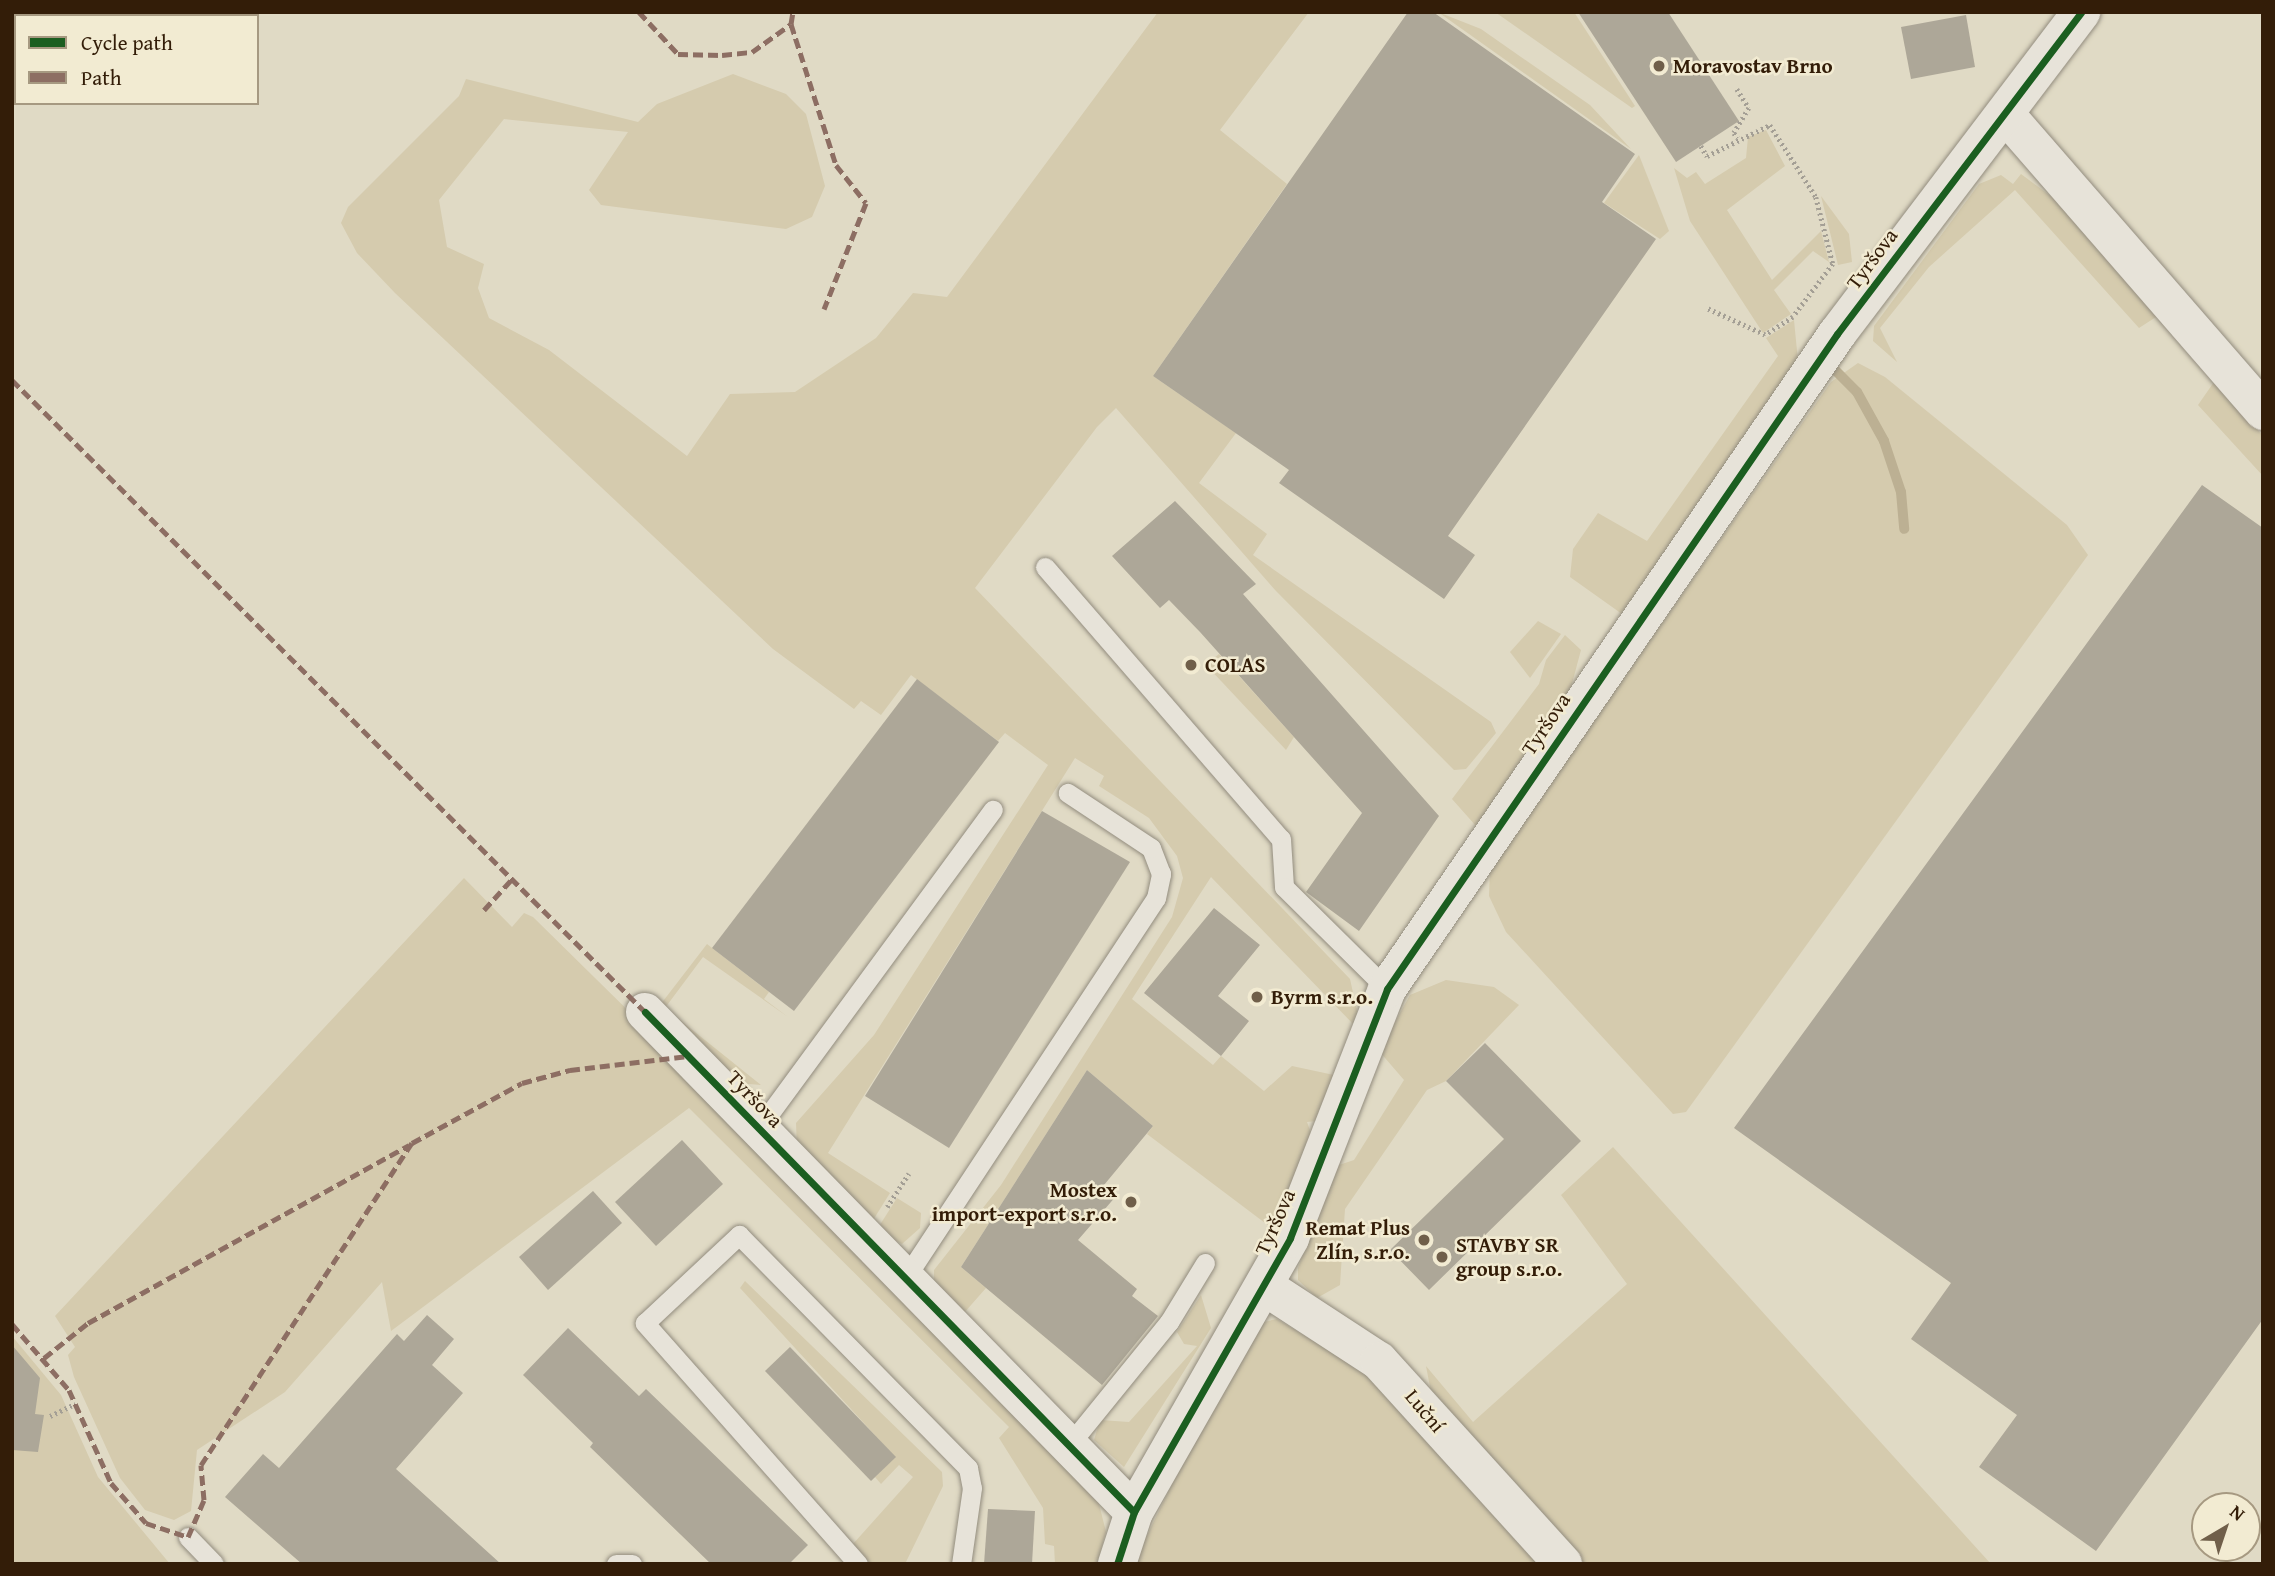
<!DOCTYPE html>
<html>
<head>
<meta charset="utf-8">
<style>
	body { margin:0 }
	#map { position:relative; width:2275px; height:1576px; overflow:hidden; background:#e0dac5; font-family:"Gentium Book Plus",serif }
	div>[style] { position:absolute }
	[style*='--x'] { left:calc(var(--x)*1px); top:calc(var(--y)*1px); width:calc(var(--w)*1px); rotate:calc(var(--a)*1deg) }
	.green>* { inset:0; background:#d5cbae }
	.stream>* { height:10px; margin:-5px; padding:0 5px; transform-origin:5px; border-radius:5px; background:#bcb093 }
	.building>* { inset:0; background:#ada798 }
	.path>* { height:4.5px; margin-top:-2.25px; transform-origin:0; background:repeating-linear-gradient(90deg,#a49f95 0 2px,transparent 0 5.5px) }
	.roads { filter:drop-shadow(0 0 2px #928c7e) drop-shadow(0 0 2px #928c7e) }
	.lane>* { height:19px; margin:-9.5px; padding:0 9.5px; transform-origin:9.5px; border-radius:9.5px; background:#e7e3d9 }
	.street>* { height:38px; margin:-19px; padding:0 19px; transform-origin:19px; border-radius:19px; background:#e7e3d9 }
	.quiet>* { height:5px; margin-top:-2.5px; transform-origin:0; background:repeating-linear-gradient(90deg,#8d6e63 0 10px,transparent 0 15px) }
	.cycleway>* { height:7px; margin:-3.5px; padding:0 3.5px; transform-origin:3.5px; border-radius:3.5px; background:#1b5e20 }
	.dots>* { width:19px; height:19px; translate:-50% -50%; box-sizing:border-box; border:4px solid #f2ebd2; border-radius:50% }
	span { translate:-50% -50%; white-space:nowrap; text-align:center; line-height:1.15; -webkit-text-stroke:5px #f2ebd2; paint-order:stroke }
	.poi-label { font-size:21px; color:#331d08; font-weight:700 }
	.left { translate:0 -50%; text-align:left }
	.right { translate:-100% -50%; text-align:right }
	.street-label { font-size:21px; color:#331d08 }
	.frame { position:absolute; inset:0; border:14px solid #331d08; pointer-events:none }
	.legend { position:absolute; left:14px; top:14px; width:245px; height:91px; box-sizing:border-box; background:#f2ebd2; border:2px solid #a69981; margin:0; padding:9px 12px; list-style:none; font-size:21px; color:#331d08 }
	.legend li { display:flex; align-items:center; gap:14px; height:35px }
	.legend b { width:35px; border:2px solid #a69981 }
	.north { position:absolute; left:2191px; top:1492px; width:70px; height:70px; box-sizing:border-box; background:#f2ebd2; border:2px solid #a69981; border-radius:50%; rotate:39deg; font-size:19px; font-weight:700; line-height:28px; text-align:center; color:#331d08 }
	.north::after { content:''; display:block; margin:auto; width:24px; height:32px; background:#705f4a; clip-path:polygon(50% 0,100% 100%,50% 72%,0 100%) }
</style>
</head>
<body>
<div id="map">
	<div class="green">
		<i style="clip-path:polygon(1158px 12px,1309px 12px,1220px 130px,1287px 184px,1153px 376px,1236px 433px,1199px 483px,1267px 534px,1253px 555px,1491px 722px,1496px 733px,1466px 769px,1454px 770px,1276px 591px,1116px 408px,1097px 427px,975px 588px,1350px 979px,1358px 1015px,1355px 1026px,1211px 877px,1132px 999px,1213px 1065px,1221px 1056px,1264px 1091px,1292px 1066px,1334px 1075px,1316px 1121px,1307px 1122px,1311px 1133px,1273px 1229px,1147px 1134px,1153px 1126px,1087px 1070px,961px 1267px,986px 1288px,964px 1313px,934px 1285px,934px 1270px,1001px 1185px,1172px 917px,1183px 878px,1177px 856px,1149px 818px,1099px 786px,1104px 776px,1075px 758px,828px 1153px,890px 1193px,870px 1225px,797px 1148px,796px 1123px,874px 1035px,1048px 765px,1005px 733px,998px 741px,911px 675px,881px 715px,861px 701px,854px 709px,773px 649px,395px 293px,357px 253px,341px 223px,348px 207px,459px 96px,466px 79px,638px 122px,657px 104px,733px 74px,786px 94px,806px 114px,825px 186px,812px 217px,786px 229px,601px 205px,589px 190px,628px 132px,504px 119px,439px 200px,447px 247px,484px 264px,478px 288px,489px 318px,549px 350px,687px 456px,730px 394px,795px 392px,876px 338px,913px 293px,947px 297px)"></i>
		<i style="clip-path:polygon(1438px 12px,1481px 29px,1590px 105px,1631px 149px)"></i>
		<i style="clip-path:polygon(1495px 12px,1574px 12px,1635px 106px,1632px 108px)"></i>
		<i style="clip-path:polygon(1766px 130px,1785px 166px,1727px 210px,1772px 280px,1821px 231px,1829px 262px,1813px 251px,1774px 290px,1791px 314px,1763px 333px,1690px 221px,1674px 168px,1687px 178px,1696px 172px,1705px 184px,1746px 158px,1748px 137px)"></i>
		<i style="clip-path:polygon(1639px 155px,1669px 231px,1660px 239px,1604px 203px)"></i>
		<i style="clip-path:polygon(2021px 174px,2060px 203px,2263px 436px,2263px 476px,2198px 405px,2214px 382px,2156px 317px,2139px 328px,2015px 190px,1929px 267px,1880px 328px,1897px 362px,1873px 341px,1874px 326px,1979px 184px,2001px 175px,2013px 184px)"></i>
		<i style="clip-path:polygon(1821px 196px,1849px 234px,1852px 262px,1838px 265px)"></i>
		<i style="clip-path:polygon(1794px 320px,1798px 361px,1622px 614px,1570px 577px,1573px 549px,1598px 513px,1647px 541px,1778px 356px,1766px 338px)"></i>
		<i style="clip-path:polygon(1858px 363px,1885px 377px,2067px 525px,2088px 555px,1686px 1112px,1673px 1114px,1506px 932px,1489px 896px,1490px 869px,1831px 382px)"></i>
		<i style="clip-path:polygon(1538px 621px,1561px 634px,1530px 678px,1510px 652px)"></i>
		<i style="clip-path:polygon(1565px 635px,1581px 650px,1570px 691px,1476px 826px,1452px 799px,1539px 684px,1546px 660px)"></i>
		<i style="clip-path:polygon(1219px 654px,1294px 737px,1286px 750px,1206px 665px)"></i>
		<i style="clip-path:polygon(464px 878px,512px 927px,524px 913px,533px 917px,655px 1037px,1097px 1496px,1106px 1532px,1097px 1564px,1055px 1564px,1054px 1546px,1045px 1544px,1043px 1508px,999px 1438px,1009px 1427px,689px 1108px,391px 1331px,382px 1282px,285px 1392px,197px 1450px,191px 1511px,174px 1520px,145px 1510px,120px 1478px,74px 1377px,68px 1355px,75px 1347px,55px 1316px)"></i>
		<i style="clip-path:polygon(707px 944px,769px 992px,764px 999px,788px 1017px,703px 957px,665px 1008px,761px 1085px,737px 1083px,657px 1009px)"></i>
		<i style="clip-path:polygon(1446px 980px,1494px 987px,1519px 1005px,1446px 1081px,1427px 1090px,1345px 1209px,1340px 1285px,1317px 1298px,1298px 1280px,1298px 1268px,1336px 1166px,1354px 1160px,1404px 1080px,1379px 1051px,1410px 995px)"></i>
		<i style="clip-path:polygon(1613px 1147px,1991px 1564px,1574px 1564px,1431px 1392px,1426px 1366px,1473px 1422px,1627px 1284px,1561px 1195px)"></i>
		<i style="clip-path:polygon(897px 1198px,921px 1213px,920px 1228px,902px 1244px,876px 1231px)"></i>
		<i style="clip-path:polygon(745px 1281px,942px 1472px,943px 1486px,905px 1564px,871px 1564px,853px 1544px,913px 1477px,899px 1465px,881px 1484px,875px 1477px,895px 1457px,740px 1288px)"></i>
		<i style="clip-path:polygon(1201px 1295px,1211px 1328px,1124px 1467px,1094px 1440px,1100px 1420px,1129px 1422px,1197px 1346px,1184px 1344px,1177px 1332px)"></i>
		<i style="clip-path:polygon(1277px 1319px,1368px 1374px,1552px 1564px,1133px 1564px,1224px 1378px,1264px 1322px)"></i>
		<i style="clip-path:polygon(12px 1336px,61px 1395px,98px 1477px,170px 1564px,12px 1564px)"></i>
	</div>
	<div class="stream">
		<i style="--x:1835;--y:370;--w:31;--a:45"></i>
		<i style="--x:1857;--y:392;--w:56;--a:61.1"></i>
		<i style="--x:1884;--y:441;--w:54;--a:71.6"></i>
		<i style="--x:1901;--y:492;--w:37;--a:85"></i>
	</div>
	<div class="building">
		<i style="clip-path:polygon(1408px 12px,1433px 12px,1635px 154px,1602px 202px,1656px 239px,1448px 536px,1475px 555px,1444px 599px,1279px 483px,1289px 470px,1153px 376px)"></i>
		<i style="clip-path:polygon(1578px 12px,1668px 12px,1739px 121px,1676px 162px)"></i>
		<i style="clip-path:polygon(1966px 15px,1975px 67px,1911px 79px,1901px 27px)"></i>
		<i style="clip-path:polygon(2202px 485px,2263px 528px,2263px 1319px,2096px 1551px,1979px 1467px,2017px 1415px,1911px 1339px,1951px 1283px,1734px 1128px)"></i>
		<i style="clip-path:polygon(1175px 501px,1256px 584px,1243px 594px,1439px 816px,1359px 931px,1306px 892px,1362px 813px,1200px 632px,1169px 600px,1160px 608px,1112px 556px)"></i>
		<i style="clip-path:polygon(917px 679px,999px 742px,794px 1011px,712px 948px)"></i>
		<i style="clip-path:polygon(1042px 811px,1130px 862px,949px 1148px,865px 1096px)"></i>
		<i style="clip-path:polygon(1214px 908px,1260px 945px,1218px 996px,1249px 1021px,1221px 1056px,1144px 993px)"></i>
		<i style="clip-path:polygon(1485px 1043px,1581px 1141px,1429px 1290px,1390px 1250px,1504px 1139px,1446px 1081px)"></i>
		<i style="clip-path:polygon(1087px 1070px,1153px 1126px,1104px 1185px,1117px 1195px,1078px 1240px,1137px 1289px,1132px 1296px,1158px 1316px,1102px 1385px,961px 1267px)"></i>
		<i style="clip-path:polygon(682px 1140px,723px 1184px,656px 1246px,615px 1202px)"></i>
		<i style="clip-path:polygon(593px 1191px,622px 1223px,548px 1290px,519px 1257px)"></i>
		<i style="clip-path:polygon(427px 1315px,454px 1339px,432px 1365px,463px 1393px,396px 1469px,501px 1564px,302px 1564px,225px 1497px,263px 1454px,279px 1468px,397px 1334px,404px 1341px)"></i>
		<i style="clip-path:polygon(568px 1328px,639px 1396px,646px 1389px,808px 1545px,789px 1564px,711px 1564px,590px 1447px,593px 1443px,523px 1375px)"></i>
		<i style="clip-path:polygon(12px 1345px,40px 1378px,35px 1414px,44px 1415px,38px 1452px,12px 1450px)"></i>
		<i style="clip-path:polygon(790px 1347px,896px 1457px,871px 1481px,765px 1371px)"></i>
		<i style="clip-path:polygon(988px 1509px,1035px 1511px,1032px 1564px,984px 1564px)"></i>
	</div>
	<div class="path">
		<i style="--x:1737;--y:89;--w:22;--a:58"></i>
		<i style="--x:1749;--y:108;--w:29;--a:121"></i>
		<i style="--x:1734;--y:133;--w:6;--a:51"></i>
		<i style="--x:1701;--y:146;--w:12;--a:59"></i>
		<i style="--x:1707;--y:156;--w:70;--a:-26.2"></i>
		<i style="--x:1770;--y:125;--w:85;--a:57.4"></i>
		<i style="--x:1816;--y:197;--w:69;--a:75.8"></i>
		<i style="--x:1833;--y:264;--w:66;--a:127"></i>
		<i style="--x:1793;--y:317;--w:33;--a:147"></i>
		<i style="--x:1765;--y:335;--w:63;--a:-155.5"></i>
		<i style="--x:887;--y:1207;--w:40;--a:-57.1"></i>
		<i style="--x:50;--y:1416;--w:28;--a:-26"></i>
	</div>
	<div class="roads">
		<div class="lane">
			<i style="--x:1045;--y:567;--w:360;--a:49.1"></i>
			<i style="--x:1281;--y:839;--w:48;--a:86.4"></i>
			<i style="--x:1284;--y:887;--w:145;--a:44.7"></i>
			<i style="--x:759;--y:1128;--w:395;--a:-53.7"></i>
			<i style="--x:906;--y:1277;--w:454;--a:-56.6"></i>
			<i style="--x:1156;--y:898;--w:25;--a:-78"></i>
			<i style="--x:1161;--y:874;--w:28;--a:-111"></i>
			<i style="--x:1151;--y:848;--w:100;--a:-146.5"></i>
			<i style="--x:1069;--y:1445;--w:159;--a:-50.9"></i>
			<i style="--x:1169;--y:1322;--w:69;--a:-58.6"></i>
			<i style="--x:188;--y:1537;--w:37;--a:46"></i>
			<i style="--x:616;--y:1564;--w:16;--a:0"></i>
			<i style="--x:858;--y:1564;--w:322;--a:-131.5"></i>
			<i style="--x:645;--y:1323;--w:129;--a:-43.1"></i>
			<i style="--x:739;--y:1235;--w:327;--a:45.5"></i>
			<i style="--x:968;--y:1468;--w:20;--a:79"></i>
			<i style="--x:972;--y:1488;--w:77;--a:98.2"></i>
		</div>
		<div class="street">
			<i style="--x:2007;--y:116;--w:391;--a:49"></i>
			<i style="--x:645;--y:1012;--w:699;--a:45.64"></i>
			<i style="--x:1264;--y:1286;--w:137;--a:33.1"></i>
			<i style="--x:1379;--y:1361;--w:274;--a:47.8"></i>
			<i style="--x:1117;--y:1564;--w:55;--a:-71.9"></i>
			<i style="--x:1134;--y:1512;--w:315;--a:-60.3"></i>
			<i style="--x:1290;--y:1238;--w:267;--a:-68.7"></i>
			<i style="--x:1387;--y:989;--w:795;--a:-55.51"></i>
			<i style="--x:1837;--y:334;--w:404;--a:-52.8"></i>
		</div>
	</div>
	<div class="quiet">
		<i style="--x:639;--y:12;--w:57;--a:47.1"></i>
		<i style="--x:678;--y:54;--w:44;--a:1.3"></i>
		<i style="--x:722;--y:55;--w:30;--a:-6"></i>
		<i style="--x:752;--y:52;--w:48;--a:-35.7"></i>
		<i style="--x:791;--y:24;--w:12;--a:-81"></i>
		<i style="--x:791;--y:24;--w:148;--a:72.3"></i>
		<i style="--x:836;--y:165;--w:48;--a:51.7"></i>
		<i style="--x:866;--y:203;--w:114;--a:111.6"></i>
		<i style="--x:12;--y:380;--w:894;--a:44.95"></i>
		<i style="--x:484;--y:910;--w:42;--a:-47.9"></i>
		<i style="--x:12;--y:1324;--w:87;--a:49.2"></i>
		<i style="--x:69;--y:1390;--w:102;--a:65.7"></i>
		<i style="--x:111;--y:1483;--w:53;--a:48.8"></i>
		<i style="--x:146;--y:1523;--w:44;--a:18.4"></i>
		<i style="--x:188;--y:1537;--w:40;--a:-66.6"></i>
		<i style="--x:204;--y:1500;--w:35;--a:-95"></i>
		<i style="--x:201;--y:1465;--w:385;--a:-56.8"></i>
		<i style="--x:412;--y:1143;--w:125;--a:-28.6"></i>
		<i style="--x:522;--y:1083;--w:50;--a:-15.2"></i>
		<i style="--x:570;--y:1070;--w:119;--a:-6.8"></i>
		<i style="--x:44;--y:1358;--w:56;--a:-38.5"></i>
		<i style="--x:88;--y:1323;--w:367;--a:-29"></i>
	</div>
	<div class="cycleway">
		<i style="--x:645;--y:1012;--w:699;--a:45.64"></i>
		<i style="--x:1117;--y:1564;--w:55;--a:-71.9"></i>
		<i style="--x:1134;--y:1512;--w:315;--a:-60.3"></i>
		<i style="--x:1290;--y:1238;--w:267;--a:-68.7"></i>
		<i style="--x:1387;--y:989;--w:795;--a:-55.51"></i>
		<i style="--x:1837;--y:334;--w:404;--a:-52.8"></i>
	</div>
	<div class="dots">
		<i style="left:1659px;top:66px;background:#705f4a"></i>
		<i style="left:1191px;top:665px;background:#705f4a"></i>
		<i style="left:1257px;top:997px;background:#705f4a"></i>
		<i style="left:1131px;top:1202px;background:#705f4a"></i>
		<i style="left:1424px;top:1240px;background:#705f4a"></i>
		<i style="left:1442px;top:1257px;background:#705f4a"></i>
	</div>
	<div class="poi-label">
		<span class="left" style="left:1673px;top:66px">Moravostav Brno</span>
		<span class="left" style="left:1205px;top:665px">COLAS</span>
		<span class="left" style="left:1271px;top:997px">Byrm s.r.o.</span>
		<span class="right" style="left:1117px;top:1202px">Mostex<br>import-export s.r.o.</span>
		<span class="right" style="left:1410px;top:1240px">Remat Plus<br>Zlín, s.r.o.</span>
		<span class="left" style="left:1456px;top:1257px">STAVBY SR<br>group s.r.o.</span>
	</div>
	<div class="street-label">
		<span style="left:1872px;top:259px;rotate:-53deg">Tyršova</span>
		<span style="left:1546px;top:724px;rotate:-56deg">Tyršova</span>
		<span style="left:755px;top:1099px;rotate:46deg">Tyršova</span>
		<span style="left:1275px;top:1222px;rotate:-66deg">Tyršova</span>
		<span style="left:1425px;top:1411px;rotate:50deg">Luční</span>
	</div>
	<div class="frame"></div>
	<ul class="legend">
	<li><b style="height:9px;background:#1b5e20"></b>Cycle path</li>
	<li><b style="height:9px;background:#8d6e63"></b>Path</li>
	</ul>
	<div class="north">N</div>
</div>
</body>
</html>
